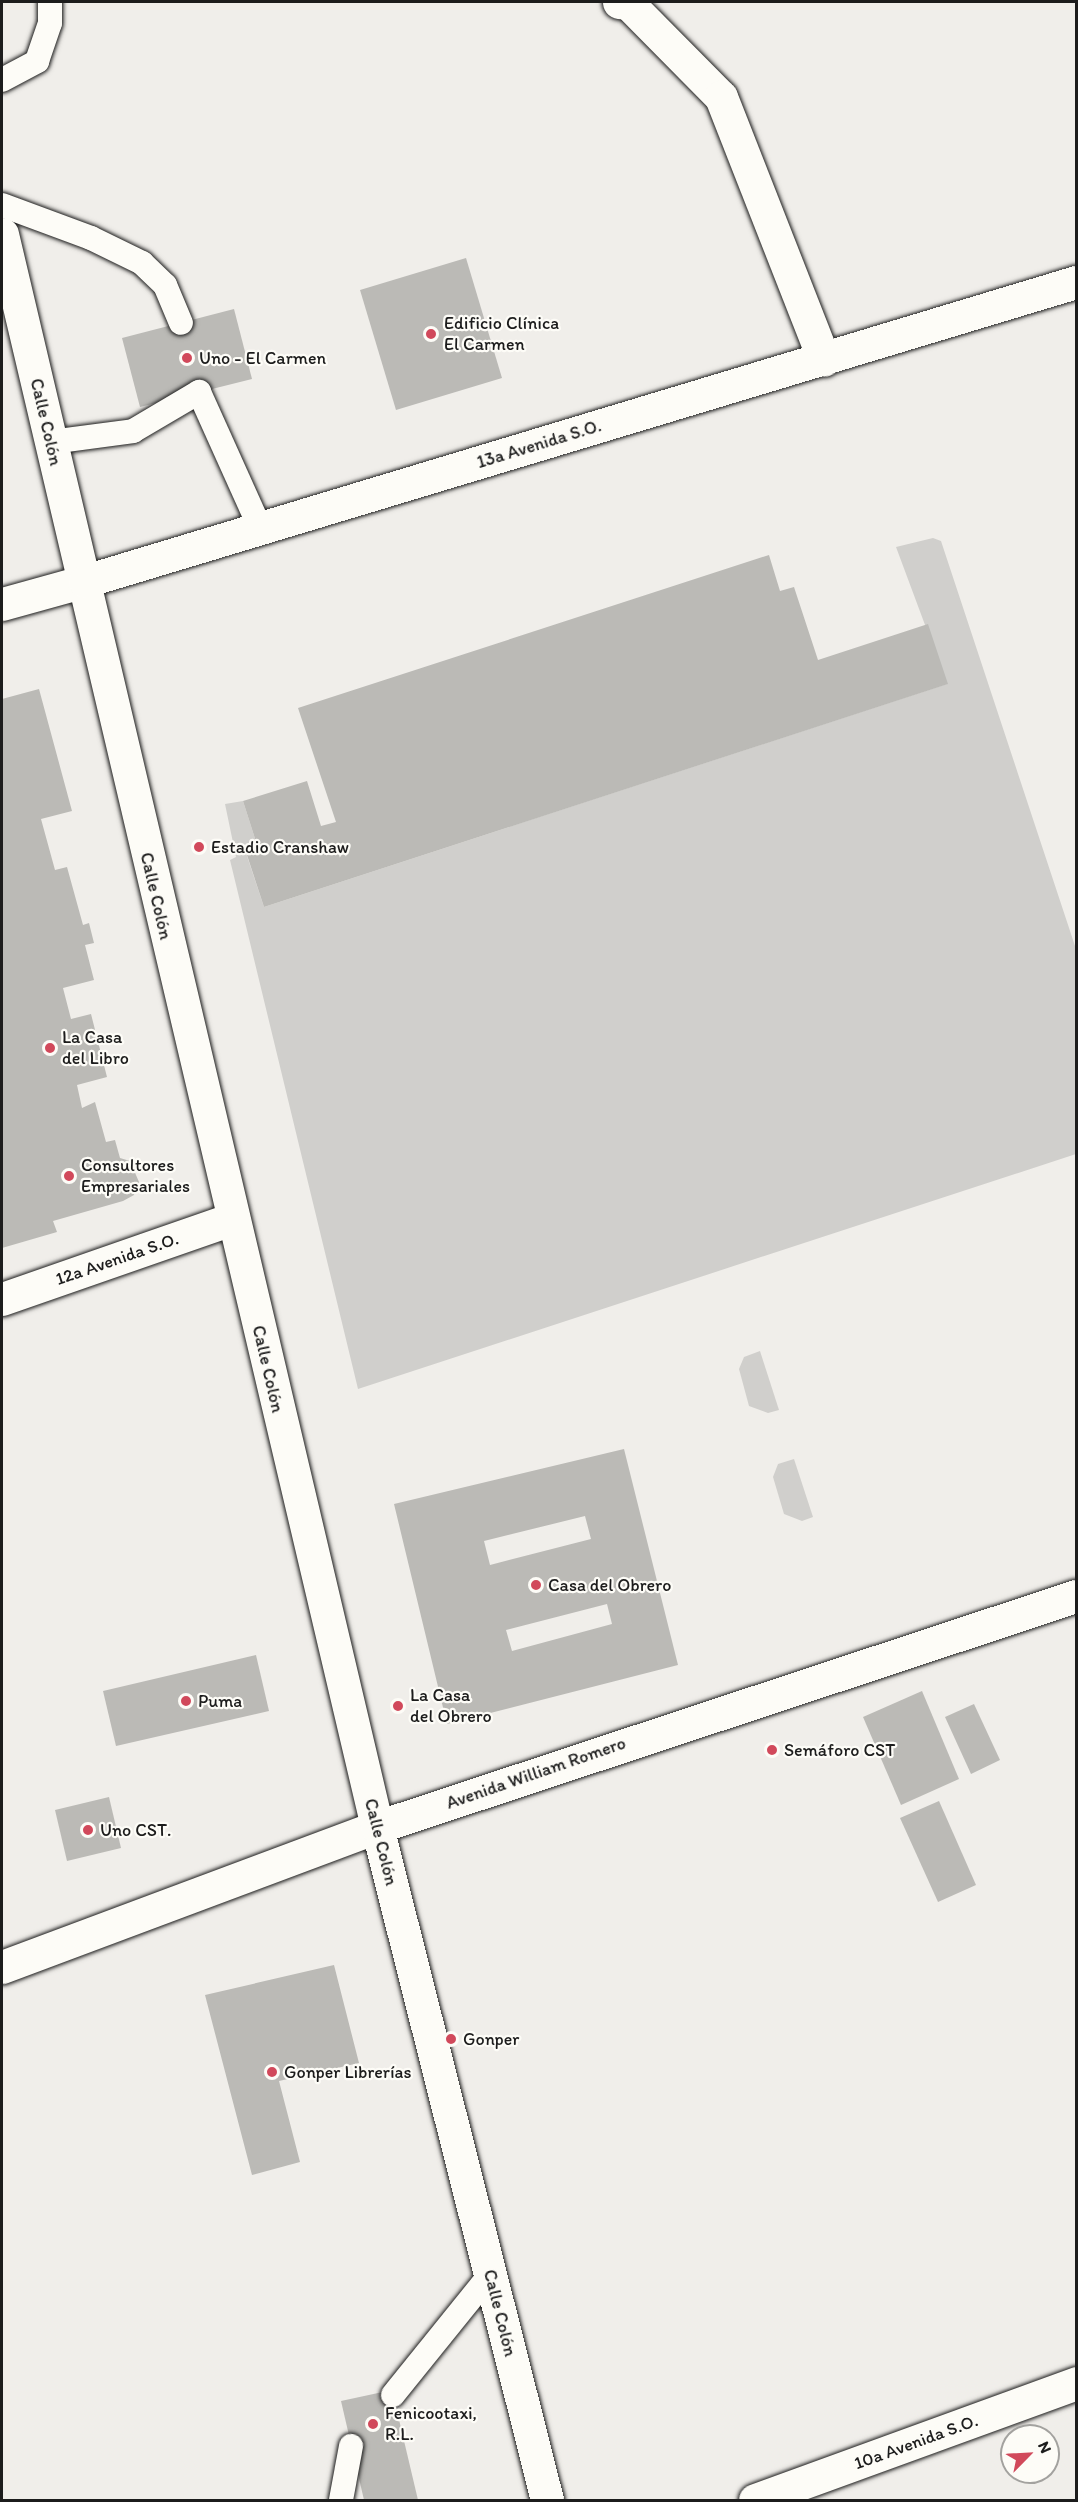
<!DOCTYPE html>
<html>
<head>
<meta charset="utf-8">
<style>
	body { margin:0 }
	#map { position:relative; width:1078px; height:2502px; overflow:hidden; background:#f0eeea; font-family:Itim,sans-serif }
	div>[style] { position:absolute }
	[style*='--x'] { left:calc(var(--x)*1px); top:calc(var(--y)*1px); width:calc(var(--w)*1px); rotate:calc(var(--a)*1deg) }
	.green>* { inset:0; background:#d0cfcc }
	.building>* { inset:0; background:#bbbab6 }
	.roads { filter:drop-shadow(0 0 2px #1c1c1c) drop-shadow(0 0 2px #1c1c1c) }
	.lane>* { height:24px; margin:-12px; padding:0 12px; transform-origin:12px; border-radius:12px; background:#fdfcf7 }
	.street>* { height:33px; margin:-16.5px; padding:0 16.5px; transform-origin:16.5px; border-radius:16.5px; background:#fdfcf7 }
	.secondary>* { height:33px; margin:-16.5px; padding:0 16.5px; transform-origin:16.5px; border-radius:16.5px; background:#fdfcf7 }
	.dots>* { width:16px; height:16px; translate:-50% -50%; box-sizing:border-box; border:3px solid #fdfcf7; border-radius:50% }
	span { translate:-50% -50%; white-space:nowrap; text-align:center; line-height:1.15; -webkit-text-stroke:4.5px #fdfcf7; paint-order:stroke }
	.poi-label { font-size:18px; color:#1c1c1c }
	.left { translate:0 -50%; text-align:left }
	.street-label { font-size:18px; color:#1c1c1c }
	.frame { position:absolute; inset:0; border:3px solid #1c1c1c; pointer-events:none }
	.north { position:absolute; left:1000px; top:2424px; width:60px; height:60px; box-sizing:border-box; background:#fdfcf7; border:2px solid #a3a29f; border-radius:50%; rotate:66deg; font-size:16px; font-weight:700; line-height:24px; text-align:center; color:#1c1c1c }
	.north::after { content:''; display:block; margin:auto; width:21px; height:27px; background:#d1495b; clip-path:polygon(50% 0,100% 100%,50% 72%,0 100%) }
</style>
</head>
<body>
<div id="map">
	<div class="green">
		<i style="clip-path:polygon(933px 538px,941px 541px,1076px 949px,1076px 1154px,358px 1389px,230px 860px,236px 857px,225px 804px,243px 801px,257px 845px,245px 850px,264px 907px,947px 684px,896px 547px)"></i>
		<i style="clip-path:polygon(760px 1351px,779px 1410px,768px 1413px,749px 1406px,739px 1369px,744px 1357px)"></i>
		<i style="clip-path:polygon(794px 1459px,813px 1517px,802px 1521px,784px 1514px,773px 1477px,778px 1464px)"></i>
	</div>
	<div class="building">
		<i style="clip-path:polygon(466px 258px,502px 378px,396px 410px,360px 290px)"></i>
		<i style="clip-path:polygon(234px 309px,252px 379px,140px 407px,122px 338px)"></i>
		<i style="clip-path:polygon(769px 555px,780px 591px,794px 587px,818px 660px,928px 624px,948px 684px,264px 907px,245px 849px,257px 845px,243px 801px,307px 781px,321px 826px,336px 822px,298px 708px)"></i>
		<i style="clip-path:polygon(39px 689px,72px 811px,41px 819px,55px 870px,67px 867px,83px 925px,89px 923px,94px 943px,85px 945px,94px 980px,63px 988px,71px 1019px,91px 1014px,107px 1077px,77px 1085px,82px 1108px,95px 1102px,106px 1142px,115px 1140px,120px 1158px,130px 1161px,139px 1182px,134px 1195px,123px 1201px,53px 1221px,57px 1232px,2px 1248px,2px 699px)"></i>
		<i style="clip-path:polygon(evenodd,624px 1449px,678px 1665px,447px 1724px,394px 1504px,624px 1449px,585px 1516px,591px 1539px,490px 1565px,484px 1541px,585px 1516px,624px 1449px,607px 1604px,612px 1624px,512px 1651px,506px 1630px,607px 1604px)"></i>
		<i style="clip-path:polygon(256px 1655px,269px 1711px,116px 1746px,103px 1691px)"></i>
		<i style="clip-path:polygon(922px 1691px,959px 1779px,901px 1805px,863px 1717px)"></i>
		<i style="clip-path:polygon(974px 1704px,1000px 1760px,971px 1774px,945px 1717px)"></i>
		<i style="clip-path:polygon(109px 1797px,121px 1848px,67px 1861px,55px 1810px)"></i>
		<i style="clip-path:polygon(939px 1801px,976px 1885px,938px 1902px,900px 1818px)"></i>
		<i style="clip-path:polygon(334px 1965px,359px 2063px,279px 2081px,300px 2162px,252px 2175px,205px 1995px)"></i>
		<i style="clip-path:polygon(392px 2390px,418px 2500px,364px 2500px,341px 2401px)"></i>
	</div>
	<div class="roads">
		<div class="lane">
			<i style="--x:2;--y:80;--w:40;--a:-28"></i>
			<i style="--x:37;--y:61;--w:40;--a:-71.1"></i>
			<i style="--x:50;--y:23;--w:21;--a:-90"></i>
			<i style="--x:2;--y:205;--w:95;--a:20.3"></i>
			<i style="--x:91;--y:238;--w:57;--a:26.1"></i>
			<i style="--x:142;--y:263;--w:32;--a:44"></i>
			<i style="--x:165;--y:285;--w:41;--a:67.2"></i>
			<i style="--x:51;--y:442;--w:83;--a:-7.6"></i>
			<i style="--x:133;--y:431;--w:77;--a:-30.6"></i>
			<i style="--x:199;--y:392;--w:149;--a:65.8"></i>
			<i style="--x:393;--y:2395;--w:154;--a:-51.1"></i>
			<i style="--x:341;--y:2500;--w:55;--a:-79.5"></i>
		</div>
		<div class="street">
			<i style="--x:619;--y:2;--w:9;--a:6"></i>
			<i style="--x:628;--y:3;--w:132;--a:45.3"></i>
			<i style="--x:721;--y:97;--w:282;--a:68.6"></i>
			<i style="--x:2;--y:604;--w:86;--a:-15.5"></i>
			<i style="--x:2;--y:1299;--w:244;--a:-19.2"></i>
			<i style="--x:755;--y:2500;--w:342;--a:-20"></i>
		</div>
		<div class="secondary">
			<i style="--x:2;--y:234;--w:1637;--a:76.75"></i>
			<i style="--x:377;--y:1827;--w:694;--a:75.82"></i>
			<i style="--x:85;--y:581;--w:1035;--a:-16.79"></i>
			<i style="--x:2;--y:1967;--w:400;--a:-20.5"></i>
			<i style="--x:377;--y:1827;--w:736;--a:-18.29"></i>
		</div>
	</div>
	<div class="dots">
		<i style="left:431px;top:334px;background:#d1495b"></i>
		<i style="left:187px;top:358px;background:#d1495b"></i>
		<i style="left:199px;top:847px;background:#d1495b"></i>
		<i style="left:50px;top:1048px;background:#d1495b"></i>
		<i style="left:69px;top:1176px;background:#d1495b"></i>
		<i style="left:536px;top:1585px;background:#d1495b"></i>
		<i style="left:186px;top:1701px;background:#d1495b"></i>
		<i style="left:398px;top:1706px;background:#d1495b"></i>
		<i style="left:772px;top:1750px;background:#d1495b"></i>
		<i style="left:88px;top:1830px;background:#d1495b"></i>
		<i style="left:451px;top:2039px;background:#d1495b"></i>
		<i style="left:272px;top:2072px;background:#d1495b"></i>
		<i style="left:373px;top:2424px;background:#d1495b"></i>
	</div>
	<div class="poi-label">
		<span class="left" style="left:444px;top:334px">Edificio Clínica<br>El Carmen</span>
		<span class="left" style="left:199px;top:358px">Uno - El Carmen</span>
		<span class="left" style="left:211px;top:847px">Estadio Cranshaw</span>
		<span class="left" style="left:62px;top:1048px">La Casa<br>del Libro</span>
		<span class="left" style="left:81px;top:1176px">Consultores<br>Empresariales</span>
		<span class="left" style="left:548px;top:1585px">Casa del Obrero</span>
		<span class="left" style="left:410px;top:1706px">La Casa<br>del Obrero</span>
		<span class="left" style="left:198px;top:1701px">Puma</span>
		<span class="left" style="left:784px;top:1750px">Semáforo CST</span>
		<span class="left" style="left:100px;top:1830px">Uno CST.</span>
		<span class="left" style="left:463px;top:2039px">Gonper</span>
		<span class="left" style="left:284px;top:2072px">Gonper Librerías</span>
		<span class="left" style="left:385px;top:2424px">Fenicootaxi,<br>R.L.</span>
	</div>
	<div class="street-label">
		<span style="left:46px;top:422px;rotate:77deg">Calle Colón</span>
		<span style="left:539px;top:444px;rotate:-17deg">13a Avenida S.O.</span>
		<span style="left:156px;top:896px;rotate:77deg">Calle Colón</span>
		<span style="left:117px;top:1259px;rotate:-19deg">12a Avenida S.O.</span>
		<span style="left:268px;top:1369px;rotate:77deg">Calle Colón</span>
		<span style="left:536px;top:1773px;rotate:-19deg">Avenida William Romero</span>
		<span style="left:381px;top:1842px;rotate:76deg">Calle Colón</span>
		<span style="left:500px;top:2313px;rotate:76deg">Calle Colón</span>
		<span style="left:916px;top:2442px;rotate:-20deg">10a Avenida S.O.</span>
	</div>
	<div class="frame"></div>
	<div class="north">N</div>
</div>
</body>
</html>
